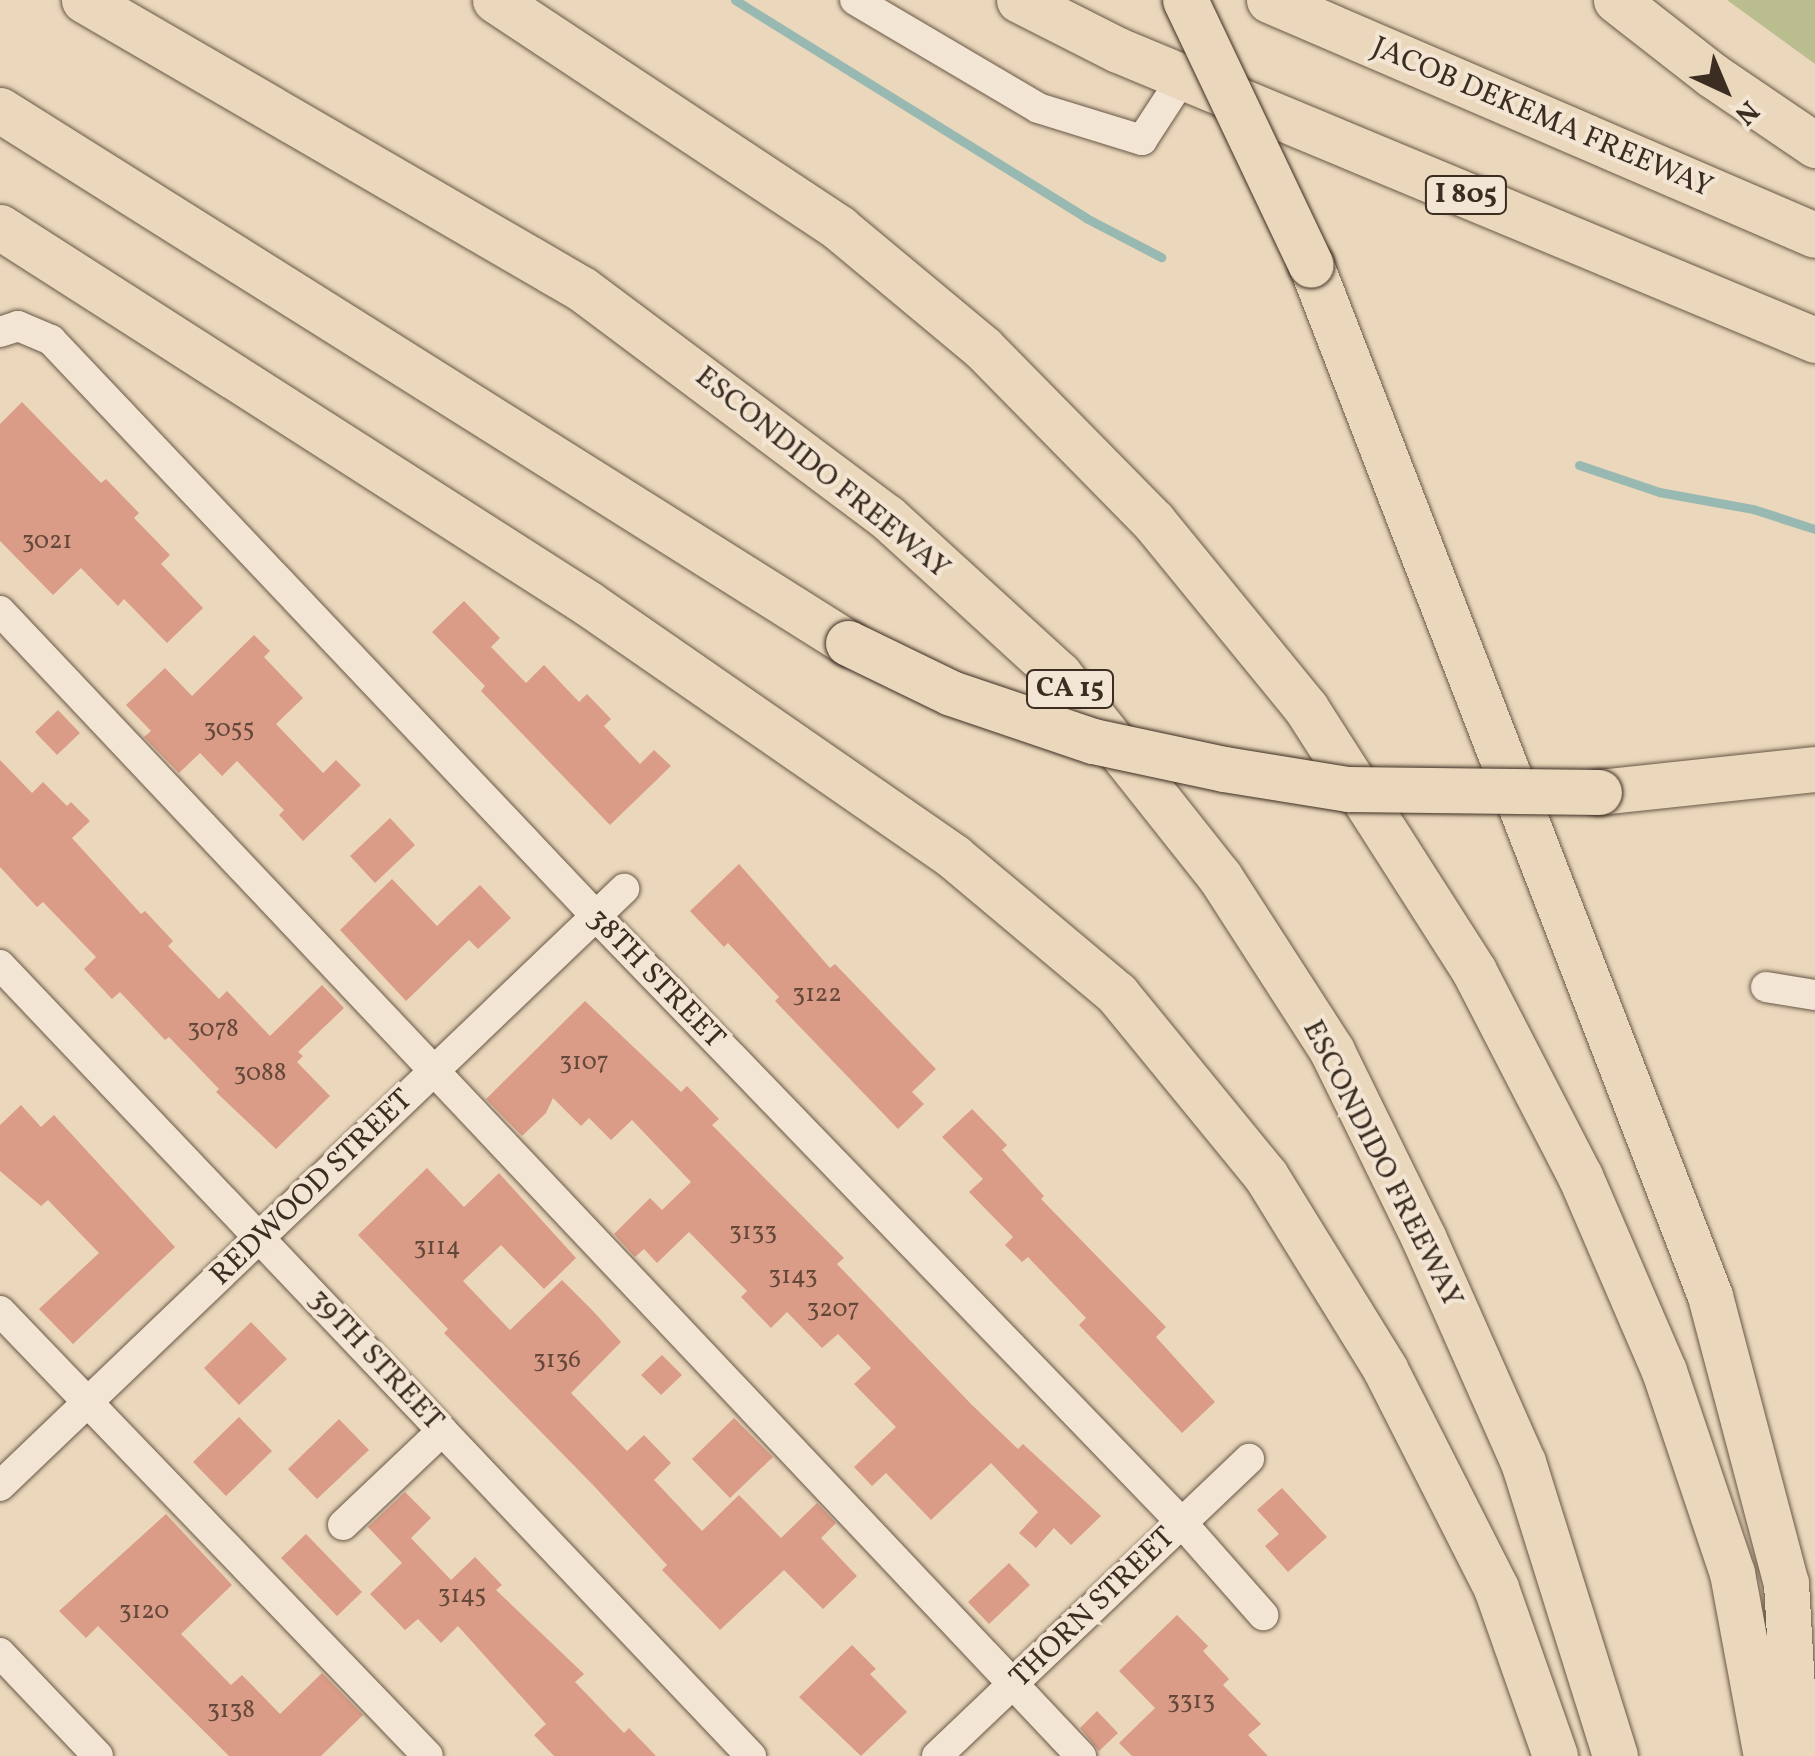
<!DOCTYPE html>
<html>
<head>
<meta charset="utf-8">
<style>
	body { margin:0 }
	#map { position:relative; width:1815px; height:1756px; overflow:hidden; background:#ebd7bb; font-family:Vollkorn,serif }
	div>[style] { position:absolute }
	[style*='--x'] { left:calc(var(--x)*1px); top:calc(var(--y)*1px); width:calc(var(--w)*1px); rotate:calc(var(--a)*1deg) }
	.green>* { inset:0; background:#babd8e }
	.stream>* { height:9px; margin:-4.5px; padding:0 4.5px; transform-origin:4.5px; border-radius:4.5px; background:#98b9b2 }
	.building>* { inset:0; background:#db9c87 }
	.roads { filter:drop-shadow(0 0 2px #685848) drop-shadow(0 0 2px #685848) }
	.minor>* { height:30px; margin:-15px; padding:0 15px; transform-origin:15px; border-radius:15px; background:#f2e5d3 }
	.highway>* { height:45px; margin:-22.5px; padding:0 22.5px; transform-origin:22.5px; border-radius:22.5px; background:#ebd7bb }
	.bridges { filter:drop-shadow(0 0 2px #3c2d22) drop-shadow(0 0 2px #3c2d22) }
	.highway-bridge>* { height:45px; margin:-22.5px; padding:0 22.5px; transform-origin:22.5px; border-radius:22.5px; background:#ebd7bb }
	span { translate:-50% -50%; white-space:nowrap; text-align:center; line-height:1.15; -webkit-text-stroke:8px #f2e5d3; paint-order:stroke }
	.number-label { font-size:25px; color:#64493b }
	.number-label span { -webkit-text-stroke-width:0 }
	.shield-label span { padding:2px 8px; background:#f2e5d3; border:2px solid; border-radius:8px; -webkit-text-stroke-width:0 }
	.shield-label { font-size:28px; color:#3c2d22; font-weight:700 }
	.street-label { font-size:30px; color:#3c2d22 }
	.north { position:absolute; left:1675px; top:40px; width:100px; height:100px; -webkit-text-stroke:8px #f2e5d3; paint-order:stroke; rotate:136deg; font-size:28px; font-weight:700; line-height:40px; text-align:center; color:#3c2d22 }
	.north::after { content:''; display:block; margin:auto; width:35px; height:45px; background:#3c2d22; clip-path:polygon(50% 0,100% 100%,50% 72%,0 100%) }
</style>
</head>
<body>
<div id="map">
	<div class="green">
		<i style="clip-path:polygon(1727px 0,1815px 0,1815px 64px)"></i>
	</div>
	<div class="stream">
		<i style="--x:735;--y:0;--w:413;--a:31.8"></i>
		<i style="--x:1086;--y:218;--w:85;--a:27.5"></i>
		<i style="--x:1579;--y:465;--w:84;--a:18.6"></i>
		<i style="--x:1659;--y:492;--w:96;--a:10.3"></i>
		<i style="--x:1753;--y:509;--w:65;--a:17.9"></i>
	</div>
	<div class="building">
		<i style="clip-path:polygon(22px 402px,101px 483px,106px 479px,139px 513px,134px 518px,170px 555px,161px 564px,203px 608px,167px 643px,124px 599px,118px 606px,81px 568px,53px 595px,0 541px,0 424px)"></i>
		<i style="clip-path:polygon(464px 601px,500px 638px,491px 647px,526px 683px,544px 665px,579px 702px,587px 694px,611px 719px,604px 726px,640px 764px,654px 750px,671px 766px,610px 825px,481px 691px,485px 686px,432px 632px)"></i>
		<i style="clip-path:polygon(254px 635px,270px 651px,264px 657px,303px 698px,276px 724px,323px 773px,336px 760px,361px 785px,303px 841px,279px 815px,284px 810px,237px 761px,222px 776px,200px 753px,179px 773px,144px 737px,151px 731px,126px 705px,165px 668px,192px 696px)"></i>
		<i style="clip-path:polygon(58px 710px,80px 733px,57px 755px,35px 732px)"></i>
		<i style="clip-path:polygon(0 760px,32px 793px,43px 782px,67px 806px,71px 802px,90px 821px,72px 838px,141px 914px,145px 911px,173px 941px,168px 946px,219px 999px,227px 991px,270px 1036px,322px 985px,344px 1008px,298px 1052px,303px 1056px,297px 1062px,330px 1096px,276px 1149px,216px 1092px,219px 1089px,169px 1037px,165px 1040px,120px 992px,112px 999px,84px 969px,96px 957px,43px 902px,37px 907px,0 867px)"></i>
		<i style="clip-path:polygon(390px 818px,415px 845px,375px 883px,350px 856px)"></i>
		<i style="clip-path:polygon(739px 864px,830px 968px,835px 964px,936px 1069px,912px 1092px,924px 1104px,898px 1129px,775px 1001px,779px 997px,728px 943px,724px 947px,690px 911px)"></i>
		<i style="clip-path:polygon(392px 879px,437px 926px,480px 885px,511px 918px,478px 949px,469px 940px,406px 1001px,340px 930px)"></i>
		<i style="clip-path:polygon(585px 1001px,681px 1092px,687px 1086px,719px 1119px,712px 1125px,844px 1258px,837px 1264px,971px 1404px,1018px 1449px,1023px 1444px,1101px 1516px,1071px 1545px,1054px 1528px,1036px 1548px,1019px 1533px,1038px 1512px,991px 1463px,931px 1520px,886px 1473px,872px 1486px,854px 1467px,896px 1427px,854px 1384px,871px 1368px,838px 1334px,822px 1348px,787px 1312px,771px 1328px,741px 1297px,747px 1291px,689px 1232px,657px 1263px,644px 1249px,635px 1257px,614px 1234px,650px 1198px,662px 1210px,691px 1182px,632px 1120px,611px 1140px,589px 1118px,581px 1126px,553px 1098px,546px 1113px,522px 1136px,486px 1099px)"></i>
		<i style="clip-path:polygon(21px 1105px,41px 1127px,54px 1115px,175px 1247px,73px 1344px,39px 1309px,99px 1253px,48px 1200px,41px 1206px,0 1171px,0 1125px)"></i>
		<i style="clip-path:polygon(972px 1109px,1007px 1145px,1002px 1150px,1044px 1196px,1041px 1199px,1166px 1327px,1156px 1337px,1215px 1402px,1182px 1433px,1079px 1325px,1086px 1318px,1028px 1257px,1022px 1262px,1005px 1245px,1013px 1237px,969px 1192px,983px 1179px,942px 1137px)"></i>
		<i style="clip-path:polygon(427px 1168px,464px 1207px,499px 1173px,576px 1258px,544px 1289px,501px 1245px,463px 1281px,510px 1330px,562px 1280px,593px 1311px,621px 1342px,571px 1393px,627px 1451px,644px 1435px,671px 1463px,654px 1480px,702px 1531px,739px 1495px,781px 1538px,817px 1503px,836px 1523px,821px 1538px,857px 1576px,823px 1609px,784px 1570px,720px 1630px,662px 1570px,667px 1565px,593px 1485px,444px 1333px,448px 1329px,358px 1235px)"></i>
		<i style="clip-path:polygon(251px 1322px,287px 1359px,239px 1405px,204px 1368px)"></i>
		<i style="clip-path:polygon(662px 1355px,682px 1375px,661px 1395px,641px 1375px)"></i>
		<i style="clip-path:polygon(239px 1417px,272px 1451px,226px 1496px,193px 1462px)"></i>
		<i style="clip-path:polygon(734px 1418px,773px 1457px,730px 1498px,692px 1459px)"></i>
		<i style="clip-path:polygon(339px 1419px,369px 1450px,317px 1499px,288px 1469px)"></i>
		<i style="clip-path:polygon(1282px 1488px,1327px 1537px,1288px 1572px,1265px 1546px,1279px 1534px,1257px 1510px)"></i>
		<i style="clip-path:polygon(405px 1492px,431px 1518px,411px 1538px,451px 1580px,475px 1557px,502px 1585px,496px 1590px,584px 1674px,575px 1682px,624px 1733px,629px 1728px,656px 1756px,554px 1756px,534px 1735px,546px 1724px,458px 1626px,441px 1643px,418px 1619px,405px 1630px,370px 1594px,402px 1563px,368px 1527px)"></i>
		<i style="clip-path:polygon(166px 1514px,232px 1585px,181px 1634px,231px 1685px,242px 1675px,280px 1714px,322px 1673px,363px 1715px,321px 1756px,229px 1756px,98px 1626px,86px 1638px,59px 1611px)"></i>
		<i style="clip-path:polygon(306px 1534px,362px 1592px,337px 1616px,281px 1558px)"></i>
		<i style="clip-path:polygon(1009px 1563px,1030px 1585px,989px 1624px,968px 1602px)"></i>
		<i style="clip-path:polygon(1177px 1615px,1208px 1646px,1203px 1651px,1229px 1679px,1223px 1685px,1261px 1724px,1248px 1735px,1268px 1756px,1132px 1756px,1119px 1743px,1155px 1708px,1119px 1671px)"></i>
		<i style="clip-path:polygon(852px 1645px,876px 1669px,870px 1674px,907px 1712px,861px 1756px,799px 1697px)"></i>
		<i style="clip-path:polygon(1097px 1711px,1118px 1733px,1099px 1751px,1080px 1728px)"></i>
	</div>
	<div class="roads">
		<div class="minor">
			<i style="--x:855;--y:0;--w:212;--a:30.5"></i>
			<i style="--x:1038;--y:108;--w:109;--a:17.1"></i>
			<i style="--x:1142;--y:140;--w:75;--a:-56.9"></i>
			<i style="--x:0;--y:332;--w:19;--a:-18"></i>
			<i style="--x:18;--y:326;--w:36;--a:23"></i>
			<i style="--x:51;--y:340;--w:793;--a:46.58"></i>
			<i style="--x:596;--y:916;--w:844;--a:46.01"></i>
			<i style="--x:1182;--y:1523;--w:123;--a:48.6"></i>
			<i style="--x:0;--y:611;--w:1575;--a:46.65"></i>
			<i style="--x:0;--y:965;--w:1091;--a:46.49"></i>
			<i style="--x:1766;--y:987;--w:50;--a:9.3"></i>
			<i style="--x:0;--y:1311;--w:617;--a:46.12"></i>
			<i style="--x:0;--y:1486;--w:864;--a:-43.73"></i>
			<i style="--x:343;--y:1525;--w:137;--a:-43.5"></i>
			<i style="--x:0;--y:1653;--w:142;--a:46.4"></i>
			<i style="--x:937;--y:1756;--w:431;--a:-43.6"></i>
		</div>
		<div class="highway">
			<i style="--x:84;--y:0;--w:576;--a:30.13"></i>
			<i style="--x:582;--y:289;--w:381;--a:36.8"></i>
			<i style="--x:887;--y:517;--w:233;--a:42.4"></i>
			<i style="--x:1059;--y:674;--w:259;--a:51.6"></i>
			<i style="--x:1220;--y:877;--w:207;--a:57.2"></i>
			<i style="--x:1332;--y:1051;--w:209;--a:63.9"></i>
			<i style="--x:1424;--y:1239;--w:244;--a:66.1"></i>
			<i style="--x:1523;--y:1462;--w:308;--a:72.6"></i>
			<i style="--x:495;--y:0;--w:413;--a:33.5"></i>
			<i style="--x:839;--y:228;--w:187;--a:39.8"></i>
			<i style="--x:983;--y:348;--w:243;--a:45.5"></i>
			<i style="--x:1153;--y:521;--w:242;--a:50.7"></i>
			<i style="--x:1306;--y:708;--w:312;--a:57.4"></i>
			<i style="--x:1474;--y:971;--w:231;--a:62.7"></i>
			<i style="--x:1580;--y:1176;--w:212;--a:66.7"></i>
			<i style="--x:1664;--y:1371;--w:213;--a:71.4"></i>
			<i style="--x:1732;--y:1573;--w:186;--a:79.5"></i>
			<i style="--x:1019;--y:0;--w:111;--a:26.8"></i>
			<i style="--x:1118;--y:50;--w:755;--a:22.59"></i>
			<i style="--x:1269;--y:0;--w:594;--a:23.29"></i>
			<i style="--x:1616;--y:0;--w:122;--a:38"></i>
			<i style="--x:1712;--y:75;--w:125;--a:34.2"></i>
			<i style="--x:0;--y:110;--w:1002;--a:32.15"></i>
			<i style="--x:0;--y:227;--w:699;--a:32.62"></i>
			<i style="--x:589;--y:604;--w:444;--a:34.7"></i>
			<i style="--x:954;--y:857;--w:213;--a:40"></i>
			<i style="--x:1117;--y:994;--w:235;--a:50.7"></i>
			<i style="--x:1266;--y:1176;--w:227;--a:58.3"></i>
			<i style="--x:1385;--y:1369;--w:246;--a:63.1"></i>
			<i style="--x:1496;--y:1588;--w:178;--a:70.6"></i>
			<i style="--x:1311;--y:265;--w:1106;--a:68.84"></i>
			<i style="--x:1710;--y:1296;--w:297;--a:75.2"></i>
			<i style="--x:1786;--y:1583;--w:173;--a:86.7"></i>
			<i style="--x:1599;--y:792;--w:217;--a:-6.1"></i>
		</div>
	</div>
	<div class="bridges">
		<div class="highway-bridge">
			<i style="--x:1185;--y:0;--w:293;--a:64.6"></i>
			<i style="--x:848;--y:643;--w:114;--a:25.9"></i>
			<i style="--x:951;--y:693;--w:150;--a:18.7"></i>
			<i style="--x:1093;--y:741;--w:134;--a:12.1"></i>
			<i style="--x:1224;--y:769;--w:126;--a:9.2"></i>
			<i style="--x:1348;--y:789;--w:251;--a:0.7"></i>
		</div>
	</div>
	<div class="number-label">
		<span style="left:47px;top:542px">3021</span>
		<span style="left:229px;top:730px">3055</span>
		<span style="left:817px;top:995px">3122</span>
		<span style="left:213px;top:1030px">3078</span>
		<span style="left:584px;top:1063px">3107</span>
		<span style="left:260px;top:1074px">3088</span>
		<span style="left:753px;top:1233px">3133</span>
		<span style="left:437px;top:1248px">3114</span>
		<span style="left:793px;top:1277px">3143</span>
		<span style="left:833px;top:1310px">3207</span>
		<span style="left:557px;top:1361px">3136</span>
		<span style="left:462px;top:1596px">3145</span>
		<span style="left:144px;top:1612px">3120</span>
		<span style="left:1191px;top:1702px">3313</span>
		<span style="left:231px;top:1711px">3138</span>
	</div>
	<div class="shield-label">
		<span style="left:1466px;top:195px">I 805</span>
		<span style="left:1070px;top:689px">CA 15</span>
	</div>
	<div class="street-label">
		<span style="left:1542px;top:118px;rotate:23deg">JACOB DEKEMA FREEWAY</span>
		<span style="left:822px;top:473px;rotate:39deg">ESCONDIDO FREEWAY</span>
		<span style="left:656px;top:979px;rotate:46deg">38TH STREET</span>
		<span style="left:1382px;top:1164px;rotate:63deg">ESCONDIDO FREEWAY</span>
		<span style="left:312px;top:1188px;rotate:-44deg">REDWOOD STREET</span>
		<span style="left:376px;top:1360px;rotate:47deg">39TH STREET</span>
		<span style="left:1093px;top:1608px;rotate:-44deg">THORN STREET</span>
	</div>
	<div class="north">N</div>
</div>
</body>
</html>
